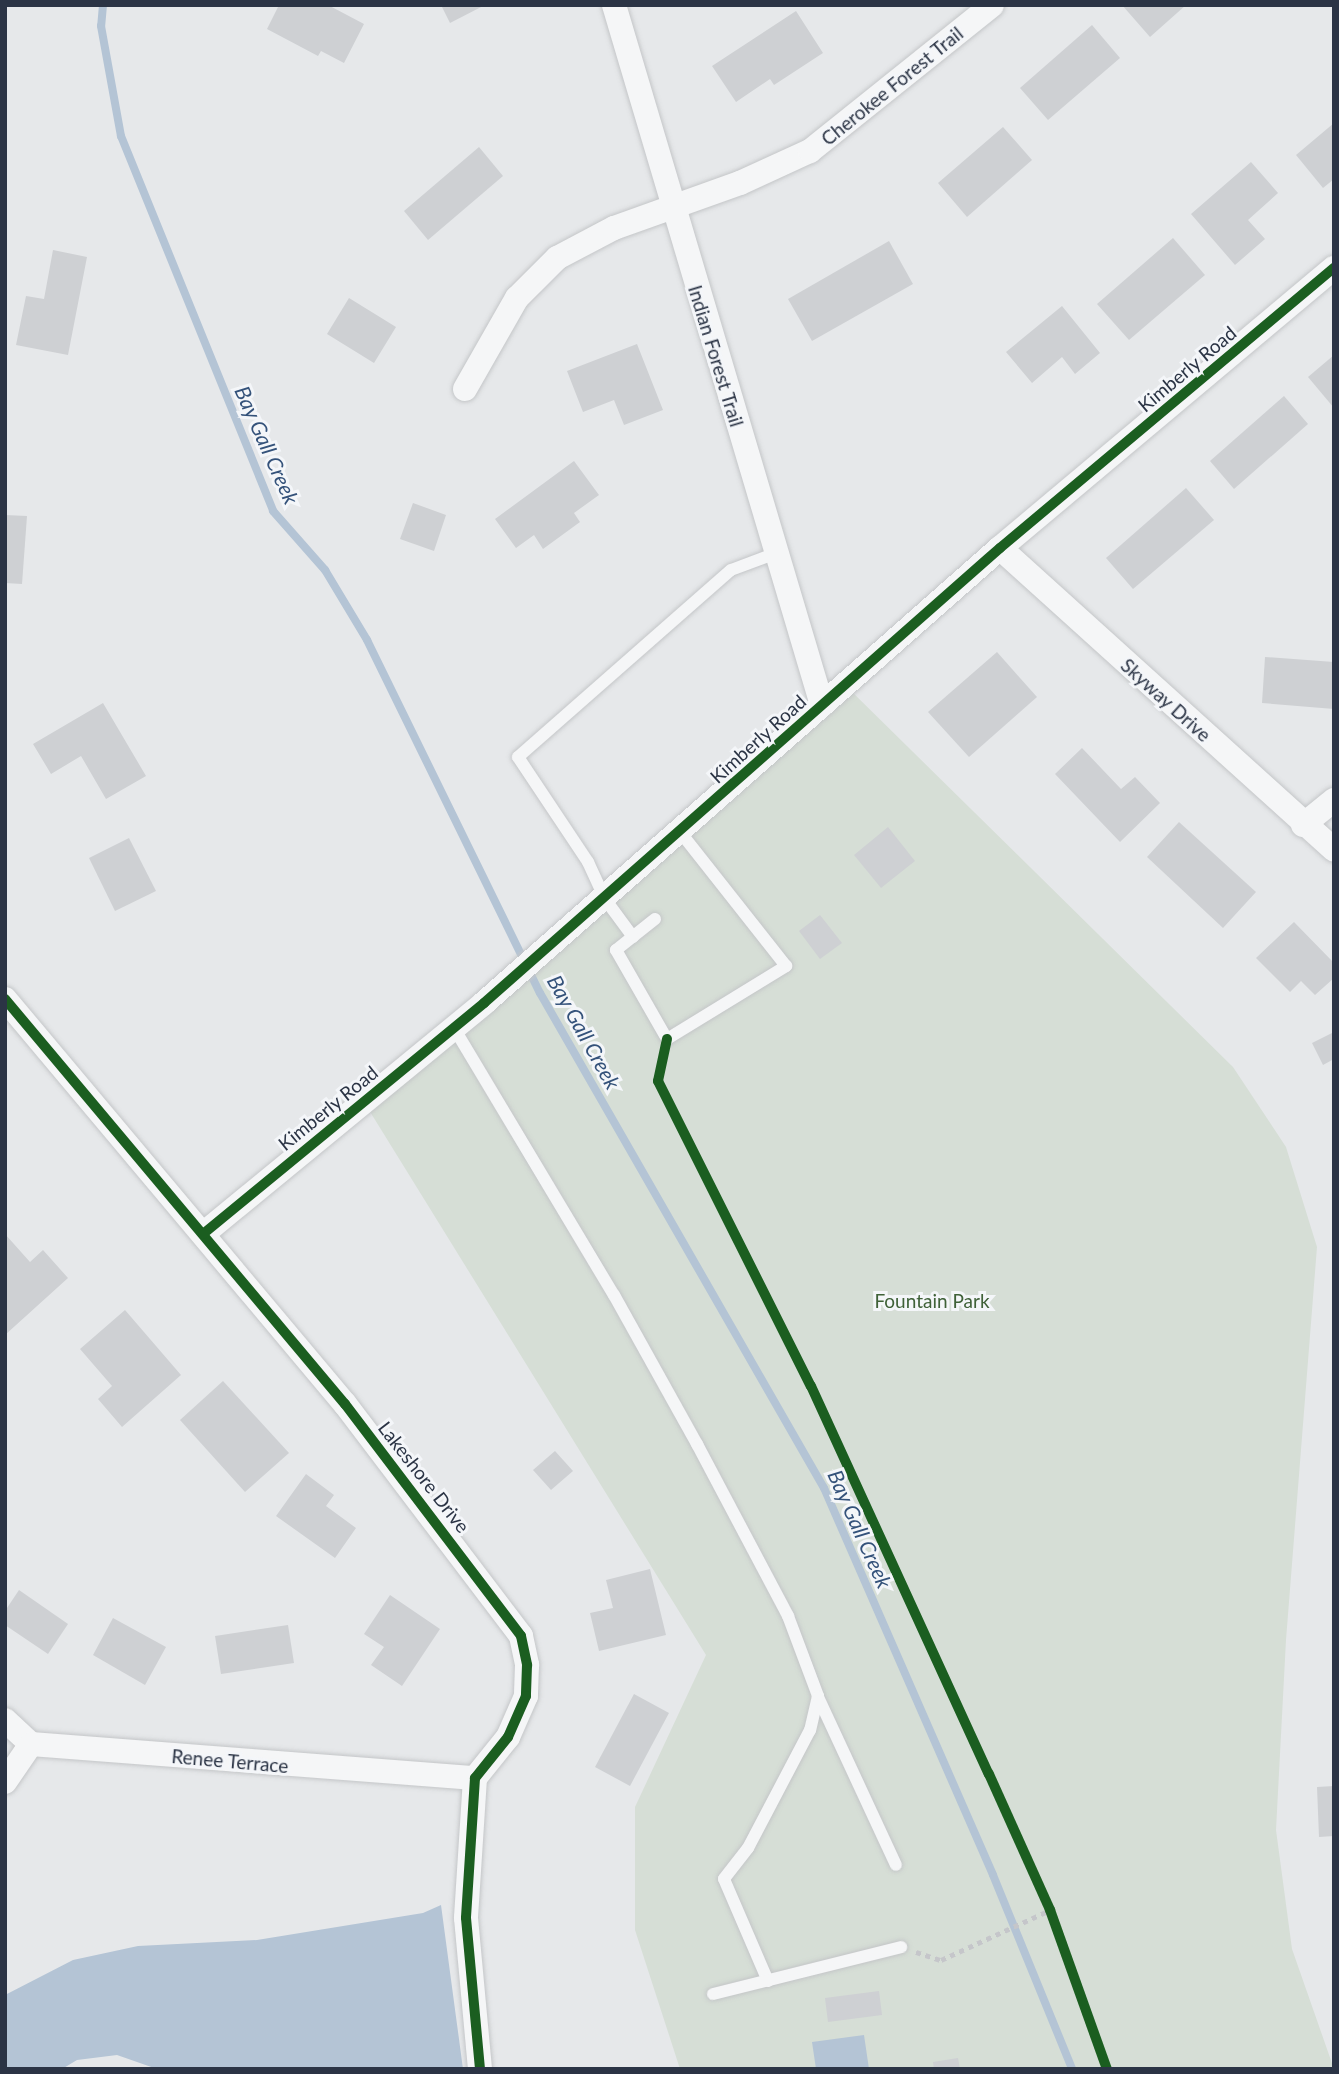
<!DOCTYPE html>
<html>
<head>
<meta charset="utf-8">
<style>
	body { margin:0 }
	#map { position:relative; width:1339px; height:2074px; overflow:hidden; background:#e6e8ea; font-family:Lato,sans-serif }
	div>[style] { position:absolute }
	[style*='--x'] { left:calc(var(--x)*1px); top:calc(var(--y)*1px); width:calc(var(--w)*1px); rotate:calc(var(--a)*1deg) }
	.green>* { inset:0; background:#d6ded6 }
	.water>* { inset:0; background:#b4c4d5 }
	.stream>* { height:8px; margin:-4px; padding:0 4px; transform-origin:4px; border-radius:4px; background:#b4c4d5 }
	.building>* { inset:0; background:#ced0d3 }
	.path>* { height:4.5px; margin-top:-2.25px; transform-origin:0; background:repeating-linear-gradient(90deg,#c5c6ca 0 5px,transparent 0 10px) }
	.roads { filter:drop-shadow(0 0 2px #c4c6c8) drop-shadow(0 0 2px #c4c6c8) }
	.service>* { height:12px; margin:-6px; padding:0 6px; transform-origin:6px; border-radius:6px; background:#f5f6f7 }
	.minor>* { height:24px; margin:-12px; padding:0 12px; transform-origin:12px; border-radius:12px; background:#f5f6f7 }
	.cycleway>* { height:10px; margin:-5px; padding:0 5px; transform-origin:5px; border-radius:5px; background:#1b5e20 }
	span { translate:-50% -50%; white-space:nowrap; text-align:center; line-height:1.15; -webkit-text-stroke:6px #f4f6f9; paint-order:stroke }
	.street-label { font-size:19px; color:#2b3445 }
	.park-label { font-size:19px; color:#3f6138 }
	.water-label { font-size:21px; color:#34527a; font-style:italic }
	.frame { position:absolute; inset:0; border:7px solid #2b3445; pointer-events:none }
</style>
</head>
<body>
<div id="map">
	<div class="green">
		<i style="clip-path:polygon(845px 685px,1233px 1067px,1286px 1147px,1317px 1247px,1286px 1640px,1276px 1830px,1292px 1949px,1334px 2069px,680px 2069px,635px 1930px,635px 1807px,706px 1655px,364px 1102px)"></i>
	</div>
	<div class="water">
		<i style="clip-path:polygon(441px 1905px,463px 2069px,157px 2069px,117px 2055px,77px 2060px,62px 2069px,5px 2069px,5px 1995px,73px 1960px,138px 1946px,257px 1940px,423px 1913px)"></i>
		<i style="clip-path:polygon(864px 2035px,869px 2069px,816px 2069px,812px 2042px)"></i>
	</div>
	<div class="stream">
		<i style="--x:103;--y:5;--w:21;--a:95"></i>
		<i style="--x:101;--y:26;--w:112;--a:79.7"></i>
		<i style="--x:121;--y:136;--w:405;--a:67.9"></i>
		<i style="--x:273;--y:511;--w:79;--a:48.6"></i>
		<i style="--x:325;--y:570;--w:82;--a:59"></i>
		<i style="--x:367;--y:640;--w:393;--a:63.9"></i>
		<i style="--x:540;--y:993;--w:571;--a:60.16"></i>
		<i style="--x:824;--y:1488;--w:422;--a:66.4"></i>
		<i style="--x:993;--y:1875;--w:209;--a:67.8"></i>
	</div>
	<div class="building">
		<i style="clip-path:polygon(279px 5px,328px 5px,364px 24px,344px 63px,321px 51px,318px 56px,267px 29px)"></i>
		<i style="clip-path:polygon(441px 5px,485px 5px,450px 23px)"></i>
		<i style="clip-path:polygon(1122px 5px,1186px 5px,1150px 37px)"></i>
		<i style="clip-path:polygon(796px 11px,823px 53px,774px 85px,770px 79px,736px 102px,712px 66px)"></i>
		<i style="clip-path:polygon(1092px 25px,1120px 58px,1048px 120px,1020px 88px)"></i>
		<i style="clip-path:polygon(1334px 123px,1334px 179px,1323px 188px,1296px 155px)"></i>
		<i style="clip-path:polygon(1003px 127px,1032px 160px,967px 217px,938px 183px)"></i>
		<i style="clip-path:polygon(479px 147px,503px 176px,428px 240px,404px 211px)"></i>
		<i style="clip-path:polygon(1251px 162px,1278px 193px,1248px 220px,1265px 239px,1235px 265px,1191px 214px)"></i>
		<i style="clip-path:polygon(1173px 238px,1205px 275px,1129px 340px,1097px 304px)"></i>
		<i style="clip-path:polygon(889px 241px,913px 284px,812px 341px,788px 299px)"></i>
		<i style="clip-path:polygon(53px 250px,87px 257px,68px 355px,16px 345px,26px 296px,44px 299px)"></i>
		<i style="clip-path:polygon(349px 298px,396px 327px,374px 363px,327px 334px)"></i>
		<i style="clip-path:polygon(1062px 306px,1100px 353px,1075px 374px,1062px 357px,1032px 383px,1006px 352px)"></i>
		<i style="clip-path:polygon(637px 344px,663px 410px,624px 425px,614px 400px,583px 412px,567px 371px)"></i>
		<i style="clip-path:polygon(1334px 355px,1334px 408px,1308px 377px)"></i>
		<i style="clip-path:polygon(1284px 396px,1308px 424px,1234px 489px,1210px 461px)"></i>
		<i style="clip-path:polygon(574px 461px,599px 495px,574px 513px,580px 522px,543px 549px,534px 535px,516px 548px,495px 519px)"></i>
		<i style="clip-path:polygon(1186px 488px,1214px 520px,1133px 589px,1106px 558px)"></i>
		<i style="clip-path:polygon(413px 503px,446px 515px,434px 551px,400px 539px)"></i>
		<i style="clip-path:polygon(5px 515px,27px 516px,22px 584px,5px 583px)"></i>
		<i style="clip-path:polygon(997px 652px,1037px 697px,969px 757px,928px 712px)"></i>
		<i style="clip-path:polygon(1265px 657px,1334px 662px,1334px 709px,1262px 703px)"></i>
		<i style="clip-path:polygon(103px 703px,146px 776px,106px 799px,81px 756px,51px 774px,33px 744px)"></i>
		<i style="clip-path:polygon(1082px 748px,1121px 789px,1135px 777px,1160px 803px,1120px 842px,1055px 774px)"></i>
		<i style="clip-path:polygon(1179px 822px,1256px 892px,1223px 928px,1147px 857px)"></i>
		<i style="clip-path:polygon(888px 827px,915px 861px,881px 888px,854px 855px)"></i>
		<i style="clip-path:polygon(129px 838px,156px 891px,115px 911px,89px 858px)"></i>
		<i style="clip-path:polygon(820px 915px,842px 943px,820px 959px,799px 931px)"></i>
		<i style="clip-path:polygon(1294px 922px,1334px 963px,1334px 978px,1315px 995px,1301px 981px,1290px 992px,1256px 958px)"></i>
		<i style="clip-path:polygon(1334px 1032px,1334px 1059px,1323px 1065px,1312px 1043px)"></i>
		<i style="clip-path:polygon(5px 1234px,30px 1262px,43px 1250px,68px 1278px,5px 1335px)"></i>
		<i style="clip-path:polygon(125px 1310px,181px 1375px,122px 1427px,98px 1399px,112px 1386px,80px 1349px)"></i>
		<i style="clip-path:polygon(223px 1381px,289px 1453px,245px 1492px,180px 1420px)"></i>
		<i style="clip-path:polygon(555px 1451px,573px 1471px,551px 1490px,533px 1470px)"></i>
		<i style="clip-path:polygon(306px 1474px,334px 1495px,326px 1506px,356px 1528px,335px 1558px,276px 1516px)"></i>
		<i style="clip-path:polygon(650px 1569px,666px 1635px,599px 1651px,590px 1613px,613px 1608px,606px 1580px)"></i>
		<i style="clip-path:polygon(19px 1590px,68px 1624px,48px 1654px,5px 1625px,5px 1611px)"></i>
		<i style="clip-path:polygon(390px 1595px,440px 1629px,402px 1686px,371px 1665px,384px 1647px,364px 1634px)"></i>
		<i style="clip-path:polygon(113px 1618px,166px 1647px,145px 1685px,93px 1655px)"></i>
		<i style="clip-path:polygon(288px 1625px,294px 1663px,221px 1674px,215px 1636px)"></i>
		<i style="clip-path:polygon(634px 1694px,669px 1713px,630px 1786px,595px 1767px)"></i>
		<i style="clip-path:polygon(1334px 1786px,1334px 1836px,1319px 1837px,1317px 1787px)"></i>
		<i style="clip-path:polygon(879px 1991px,882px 2015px,828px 2022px,825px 1998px)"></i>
		<i style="clip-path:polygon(958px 2058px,960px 2069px,934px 2069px,933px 2062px)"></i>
	</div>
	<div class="path">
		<i style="--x:916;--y:1952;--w:26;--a:18"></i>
		<i style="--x:941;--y:1960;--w:120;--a:-24.6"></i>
	</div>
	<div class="roads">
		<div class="service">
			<i style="--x:655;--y:919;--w:50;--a:141.5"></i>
			<i style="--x:616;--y:950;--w:103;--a:60.2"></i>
			<i style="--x:667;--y:1039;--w:140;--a:-31.5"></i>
			<i style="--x:786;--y:966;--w:171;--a:-128.3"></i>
			<i style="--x:633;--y:937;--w:47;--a:-126.4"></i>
			<i style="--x:605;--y:899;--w:41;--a:-114.7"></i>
			<i style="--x:588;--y:862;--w:126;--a:-123.7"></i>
			<i style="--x:518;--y:757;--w:283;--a:-41.3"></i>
			<i style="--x:731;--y:570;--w:46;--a:-20.4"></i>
			<i style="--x:454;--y:1028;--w:311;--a:59.1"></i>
			<i style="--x:614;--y:1295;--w:171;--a:60.9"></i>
			<i style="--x:697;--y:1444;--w:195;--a:62.1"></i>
			<i style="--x:788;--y:1616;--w:85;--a:69.4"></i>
			<i style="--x:818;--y:1696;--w:35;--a:103"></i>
			<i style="--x:810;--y:1730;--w:133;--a:117.7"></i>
			<i style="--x:748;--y:1848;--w:39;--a:128"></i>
			<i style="--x:724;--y:1879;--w:111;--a:66.7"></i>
			<i style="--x:818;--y:1697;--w:185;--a:65.1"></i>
			<i style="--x:713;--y:1994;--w:194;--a:-14"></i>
		</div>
		<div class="minor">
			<i style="--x:614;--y:5;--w:730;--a:73.45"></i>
			<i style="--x:465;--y:389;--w:105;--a:-60.3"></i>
			<i style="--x:517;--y:298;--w:57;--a:-45"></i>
			<i style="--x:557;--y:258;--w:64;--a:-27.8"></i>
			<i style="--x:614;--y:228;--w:134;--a:-19.7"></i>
			<i style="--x:740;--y:183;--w:77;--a:-24.6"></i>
			<i style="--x:810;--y:151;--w:233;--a:-38.7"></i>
			<i style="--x:1000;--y:548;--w:450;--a:42.1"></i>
			<i style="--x:1303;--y:825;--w:40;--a:-39"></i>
			<i style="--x:5;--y:999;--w:529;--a:49.99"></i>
			<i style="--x:345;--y:1404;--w:291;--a:52.8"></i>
			<i style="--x:521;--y:1636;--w:30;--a:78"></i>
			<i style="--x:527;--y:1665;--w:31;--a:92"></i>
			<i style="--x:526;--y:1696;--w:45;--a:113.7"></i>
			<i style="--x:508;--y:1737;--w:53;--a:128.8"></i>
			<i style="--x:475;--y:1778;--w:140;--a:93.7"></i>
			<i style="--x:466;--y:1918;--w:152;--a:84.7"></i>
			<i style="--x:203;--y:1234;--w:364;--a:-39.4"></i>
			<i style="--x:484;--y:1003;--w:688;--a:-41.41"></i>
			<i style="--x:1000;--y:548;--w:436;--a:-40"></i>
			<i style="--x:5;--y:1720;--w:35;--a:43"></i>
			<i style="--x:31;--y:1744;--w:445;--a:4.4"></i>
			<i style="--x:5;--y:1782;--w:46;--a:-55.6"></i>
		</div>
	</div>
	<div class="cycleway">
		<i style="--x:5;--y:999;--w:529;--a:49.99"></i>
		<i style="--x:345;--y:1404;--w:291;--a:52.8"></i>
		<i style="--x:521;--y:1636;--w:30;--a:78"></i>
		<i style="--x:527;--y:1665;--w:31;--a:92"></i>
		<i style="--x:526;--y:1696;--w:45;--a:113.7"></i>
		<i style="--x:508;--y:1737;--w:53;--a:128.8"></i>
		<i style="--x:475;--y:1778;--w:140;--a:93.7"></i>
		<i style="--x:466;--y:1918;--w:152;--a:84.7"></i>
		<i style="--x:667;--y:1039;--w:43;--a:102.1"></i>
		<i style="--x:658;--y:1081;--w:341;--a:63.4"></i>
		<i style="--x:811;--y:1386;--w:427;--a:65.4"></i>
		<i style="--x:989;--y:1774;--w:149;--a:65.8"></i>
		<i style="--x:1050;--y:1910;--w:169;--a:70.3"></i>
		<i style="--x:203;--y:1234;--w:364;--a:-39.4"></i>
		<i style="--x:484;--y:1003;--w:688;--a:-41.41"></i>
		<i style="--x:1000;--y:548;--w:436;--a:-40"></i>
	</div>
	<div class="street-label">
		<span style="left:892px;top:86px;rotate:-39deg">Cherokee Forest Trail</span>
		<span style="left:716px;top:356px;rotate:73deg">Indian Forest Trail</span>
		<span style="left:1187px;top:369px;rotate:-40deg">Kimberly Road</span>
		<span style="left:1166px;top:700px;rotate:42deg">Skyway Drive</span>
		<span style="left:758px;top:739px;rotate:-42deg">Kimberly Road</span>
		<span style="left:328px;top:1108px;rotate:-39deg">Kimberly Road</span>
		<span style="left:424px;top:1477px;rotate:52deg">Lakeshore Drive</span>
		<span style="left:230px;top:1761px;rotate:5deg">Renee Terrace</span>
	</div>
	<div class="park-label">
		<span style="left:932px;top:1301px">Fountain Park</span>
	</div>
	<div class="water-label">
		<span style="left:267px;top:445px;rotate:66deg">Bay Gall Creek</span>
		<span style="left:584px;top:1032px;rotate:61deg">Bay Gall Creek</span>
		<span style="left:860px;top:1529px;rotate:66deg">Bay Gall Creek</span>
	</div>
	<div class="frame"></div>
</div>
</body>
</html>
